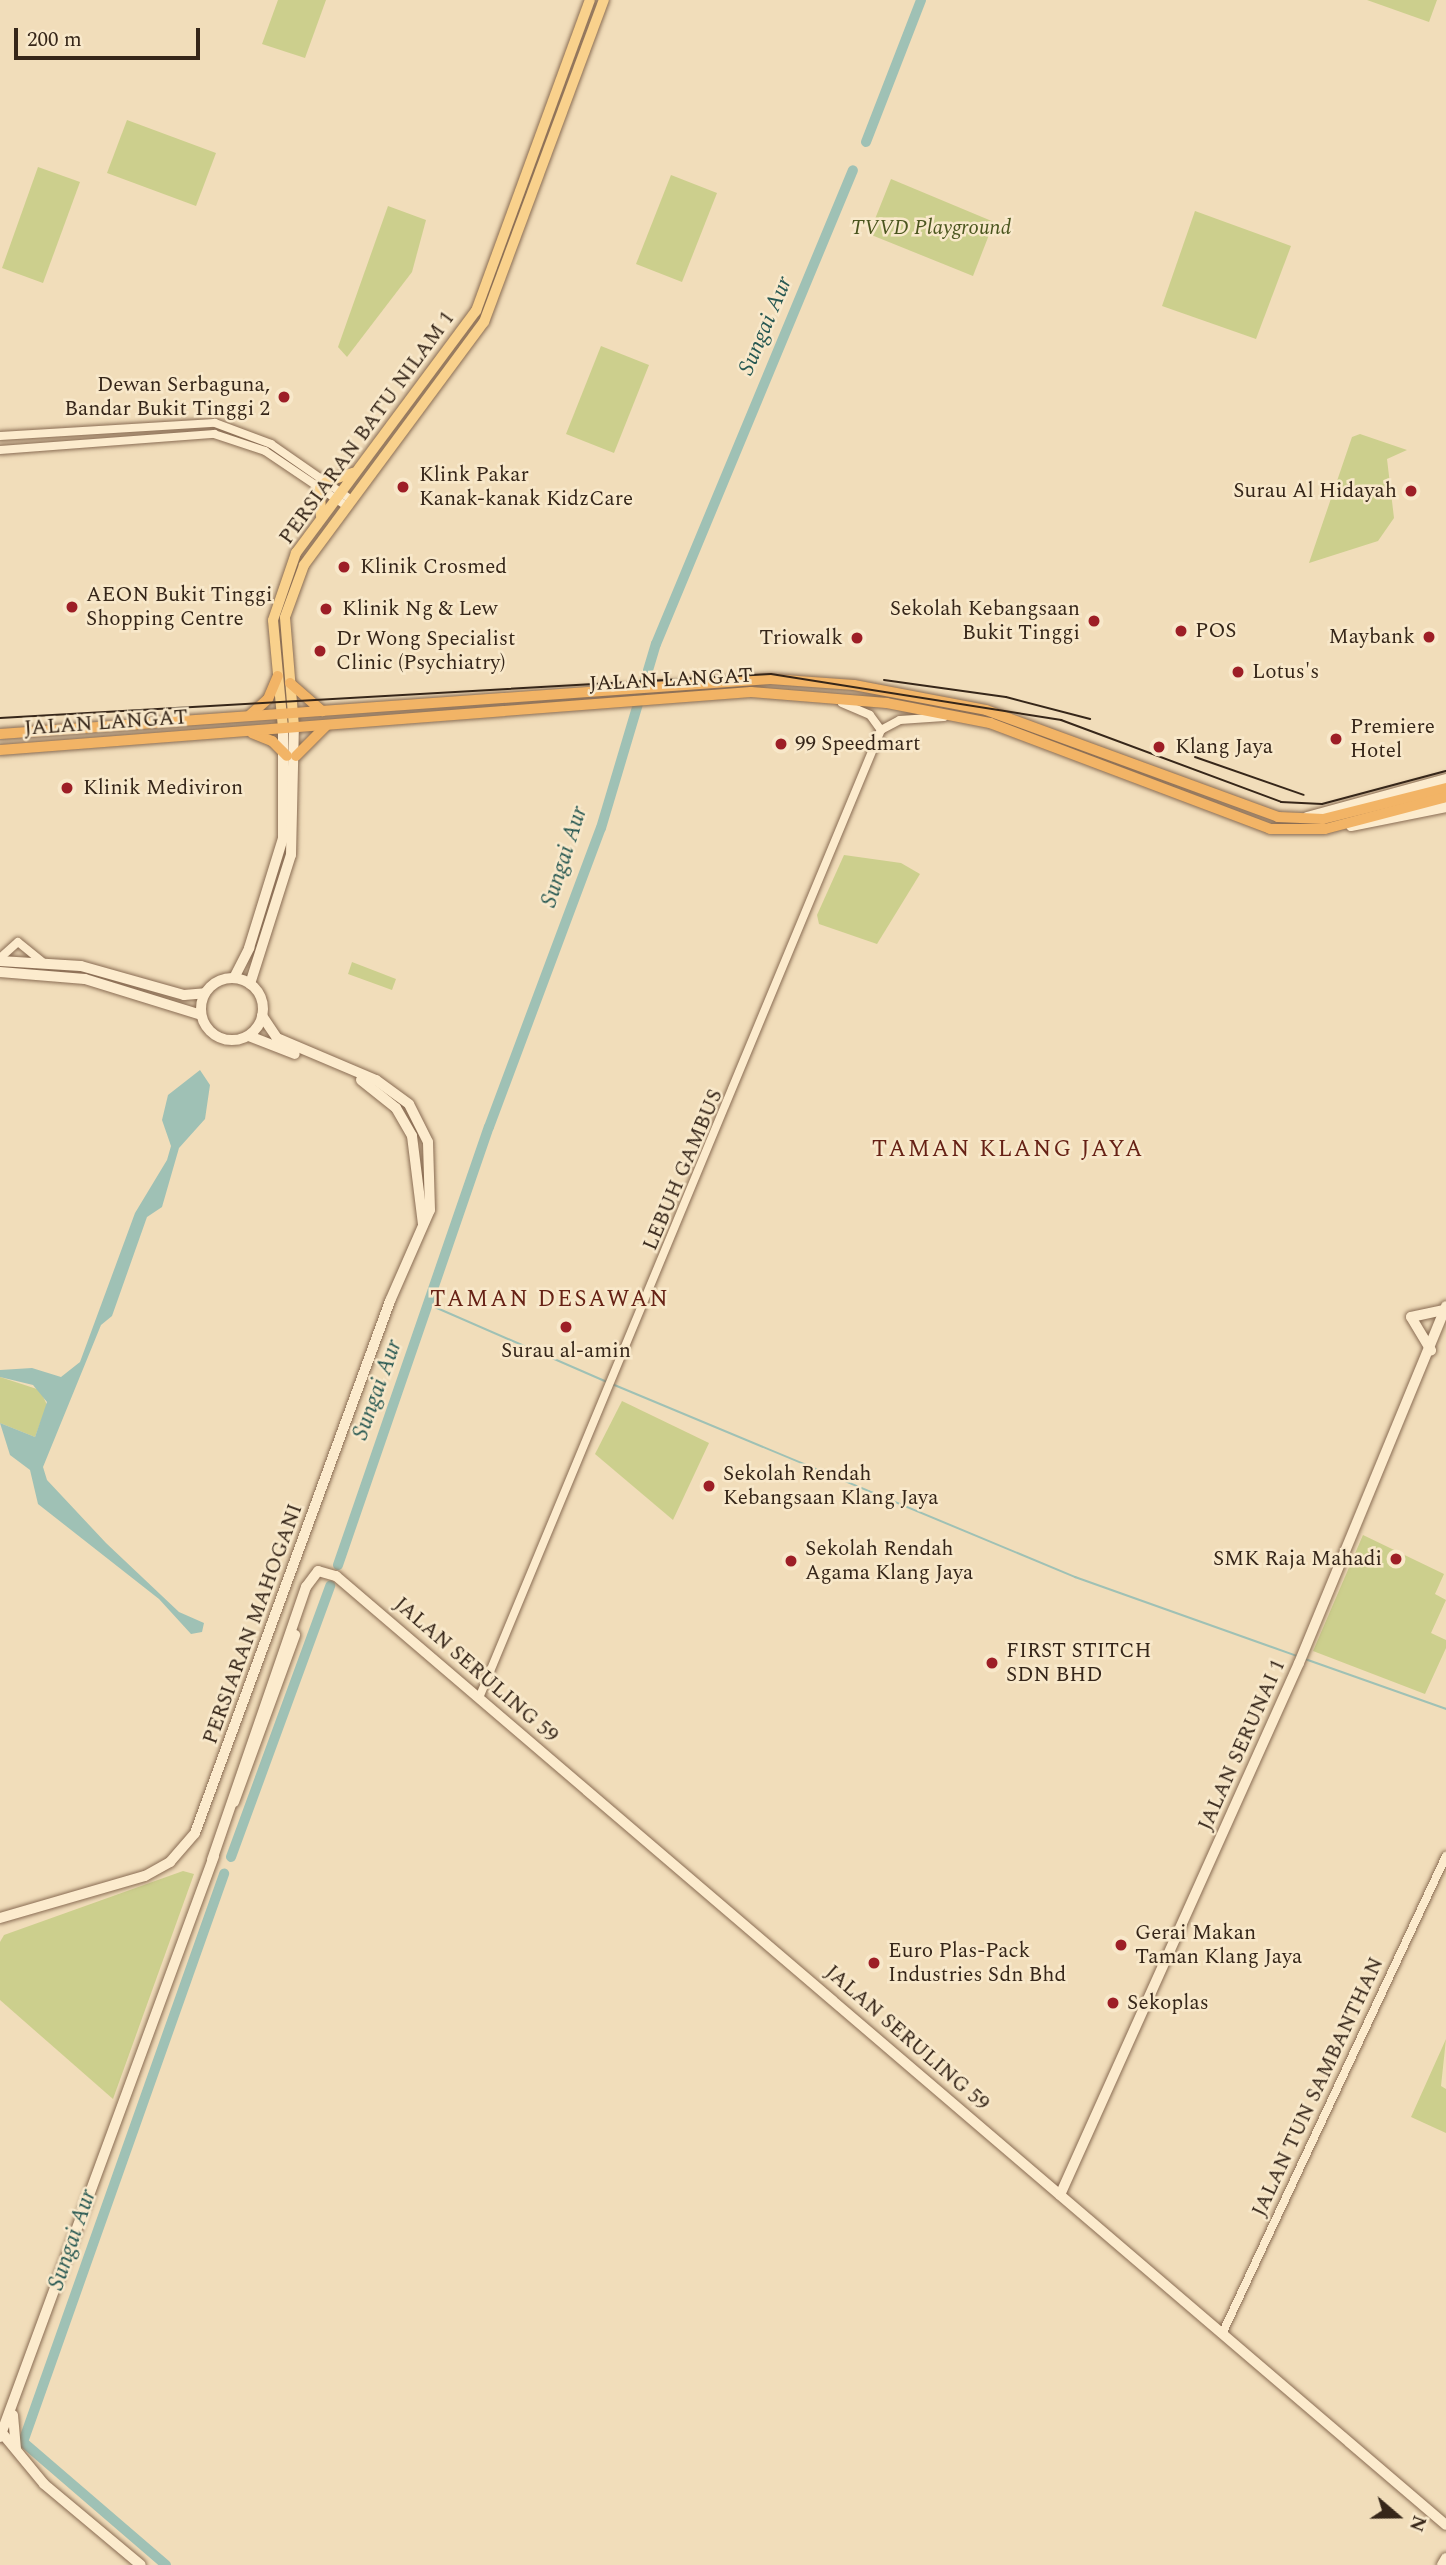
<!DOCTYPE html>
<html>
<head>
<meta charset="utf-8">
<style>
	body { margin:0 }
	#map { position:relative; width:1446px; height:2565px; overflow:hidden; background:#f1ddba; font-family:Spectral,serif }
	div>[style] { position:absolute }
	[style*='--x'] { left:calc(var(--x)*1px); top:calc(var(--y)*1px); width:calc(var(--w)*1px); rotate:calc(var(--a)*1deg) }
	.green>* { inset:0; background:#cccf8d }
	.water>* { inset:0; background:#9fc1b5 }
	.stream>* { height:2px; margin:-1px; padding:0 1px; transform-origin:1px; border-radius:1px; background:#9fc1b5 }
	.river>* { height:10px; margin:-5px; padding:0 5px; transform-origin:5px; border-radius:5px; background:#9fc1b5 }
	.roads { filter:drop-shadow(0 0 2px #896c53) drop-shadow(0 0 2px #896c53) }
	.tertiary>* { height:8px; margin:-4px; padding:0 4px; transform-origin:4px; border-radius:4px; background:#fcebcd }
	.secondary>* { height:10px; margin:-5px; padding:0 5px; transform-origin:5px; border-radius:5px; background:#fcebcd }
	.secondary>.ring { margin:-5px; padding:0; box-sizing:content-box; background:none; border:10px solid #fcebcd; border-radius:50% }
	.primary>* { height:10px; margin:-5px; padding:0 5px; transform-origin:5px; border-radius:5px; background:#f9d18c }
	.trunk>* { height:10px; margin:-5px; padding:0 5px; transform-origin:5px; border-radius:5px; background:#f2b466 }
	.tram>* { height:2px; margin:-1px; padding:0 1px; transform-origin:1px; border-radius:1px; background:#362619 }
	.dots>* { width:19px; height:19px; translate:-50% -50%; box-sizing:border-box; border:4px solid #f8e8ca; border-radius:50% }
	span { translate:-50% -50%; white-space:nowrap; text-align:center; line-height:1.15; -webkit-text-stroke:5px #f8e8ca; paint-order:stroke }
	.park-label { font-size:21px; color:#4a551e; font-style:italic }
	.poi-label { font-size:21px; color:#362619 }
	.right { translate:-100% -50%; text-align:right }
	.left { translate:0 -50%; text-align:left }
	.street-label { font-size:21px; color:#362619 }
	.water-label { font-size:23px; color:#275852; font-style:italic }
	.neighbourhood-label { font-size:23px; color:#662115; letter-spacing:2px }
	.north { position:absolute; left:1362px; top:2481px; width:70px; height:70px; -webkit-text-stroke:5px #f8e8ca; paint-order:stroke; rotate:110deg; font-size:19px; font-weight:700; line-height:28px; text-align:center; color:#362619 }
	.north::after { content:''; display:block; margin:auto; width:24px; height:32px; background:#362619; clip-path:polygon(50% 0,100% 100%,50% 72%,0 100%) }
	.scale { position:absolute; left:14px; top:28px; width:186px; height:32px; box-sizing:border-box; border:4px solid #362619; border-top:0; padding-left:9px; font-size:21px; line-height:24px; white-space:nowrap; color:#362619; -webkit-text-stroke:5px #f8e8ca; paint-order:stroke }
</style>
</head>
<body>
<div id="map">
	<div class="green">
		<i style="clip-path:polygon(278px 0,326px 0,305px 58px,262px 44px)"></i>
		<i style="clip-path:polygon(1367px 0,1437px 0,1429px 22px)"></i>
		<i style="clip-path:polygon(127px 120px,216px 153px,196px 206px,107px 173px)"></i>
		<i style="clip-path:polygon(38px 167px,80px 182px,43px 283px,2px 268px)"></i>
		<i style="clip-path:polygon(671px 175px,717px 193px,682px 282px,636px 264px)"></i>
		<i style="clip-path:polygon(891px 179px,994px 222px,973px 276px,869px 234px)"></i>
		<i style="clip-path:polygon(388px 206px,426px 220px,412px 272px,347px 357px,338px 347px)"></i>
		<i style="clip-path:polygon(1195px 211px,1291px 246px,1256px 339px,1162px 306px)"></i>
		<i style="clip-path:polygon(601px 346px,649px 365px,614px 453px,566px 434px)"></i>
		<i style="clip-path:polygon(1360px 434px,1407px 450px,1387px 459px,1394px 518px,1378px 541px,1309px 563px,1352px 437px)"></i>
		<i style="clip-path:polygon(844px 855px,901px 863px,920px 874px,877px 944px,819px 924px,817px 915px)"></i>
		<i style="clip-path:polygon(352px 962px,396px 979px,392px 990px,348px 974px)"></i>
		<i style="clip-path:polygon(0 1377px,40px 1390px,47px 1405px,35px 1437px,0 1423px)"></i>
		<i style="clip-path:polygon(622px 1401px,709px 1443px,673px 1520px,595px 1454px)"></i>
		<i style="clip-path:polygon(1363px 1535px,1444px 1574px,1435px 1594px,1446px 1600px,1431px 1633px,1446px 1640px,1446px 1648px,1425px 1694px,1313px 1651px)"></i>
		<i style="clip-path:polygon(183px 1871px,194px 1874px,113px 2099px,0 2000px,0 1942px,4px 1935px)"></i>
		<i style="clip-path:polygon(1446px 2039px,1441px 2086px,1446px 2089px,1446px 2133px,1411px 2117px)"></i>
	</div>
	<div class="water">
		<i style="clip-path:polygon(200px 1070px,210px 1085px,205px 1119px,179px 1148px,162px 1207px,147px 1217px,112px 1316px,101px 1325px,43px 1467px,47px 1480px,106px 1543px,179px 1612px,204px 1623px,202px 1632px,191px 1634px,159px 1599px,38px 1504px,30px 1470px,10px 1455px,0 1423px,35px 1437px,47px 1402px,33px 1385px,0 1377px,0 1370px,32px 1368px,61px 1377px,80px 1362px,135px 1213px,167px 1160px,171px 1146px,162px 1120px,168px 1095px)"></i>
	</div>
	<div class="stream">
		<i style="--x:430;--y:1305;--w:193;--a:23.5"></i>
		<i style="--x:612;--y:1384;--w:502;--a:22.63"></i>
		<i style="--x:1075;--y:1577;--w:236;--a:19.6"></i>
		<i style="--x:1305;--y:1659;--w:150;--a:19.5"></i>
	</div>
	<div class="river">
		<i style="--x:866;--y:142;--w:152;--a:-68.8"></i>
		<i style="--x:338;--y:1565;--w:463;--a:-71"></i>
		<i style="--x:489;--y:1127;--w:319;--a:-69.5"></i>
		<i style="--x:601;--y:828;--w:192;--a:-73.4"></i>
		<i style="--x:656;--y:644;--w:513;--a:-67.43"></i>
		<i style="--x:231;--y:1857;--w:289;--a:-69.9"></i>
		<i style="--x:166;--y:2565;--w:189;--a:-139.3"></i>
		<i style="--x:23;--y:2442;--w:603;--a:-70.51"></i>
	</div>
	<div class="roads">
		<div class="tertiary">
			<i style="--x:0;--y:436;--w:215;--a:-3.5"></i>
			<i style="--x:215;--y:423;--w:60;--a:20.6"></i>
			<i style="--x:271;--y:444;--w:96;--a:34.8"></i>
			<i style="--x:0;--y:450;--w:215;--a:-4.3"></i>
			<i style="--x:214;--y:434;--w:54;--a:18.4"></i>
			<i style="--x:265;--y:451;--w:97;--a:34"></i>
			<i style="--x:842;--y:703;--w:30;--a:23"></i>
			<i style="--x:870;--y:715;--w:19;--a:54"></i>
			<i style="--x:0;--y:958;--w:24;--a:-42"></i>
			<i style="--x:18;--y:942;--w:33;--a:39"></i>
			<i style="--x:479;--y:1698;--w:1048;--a:-67.45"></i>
			<i style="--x:881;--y:730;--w:21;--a:-28"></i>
			<i style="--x:900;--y:720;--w:44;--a:-3.9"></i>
			<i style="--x:1222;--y:2334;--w:528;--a:-64.89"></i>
		</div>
		<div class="secondary">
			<i style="--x:1307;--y:817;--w:144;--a:-15.3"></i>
			<i style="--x:1351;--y:826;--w:97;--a:-11.3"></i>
			<i style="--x:0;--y:961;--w:81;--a:3.5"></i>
			<i style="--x:81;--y:966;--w:107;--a:15.7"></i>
			<i style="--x:184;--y:995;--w:21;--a:-5"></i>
			<i style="--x:0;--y:972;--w:85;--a:4.7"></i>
			<i style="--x:85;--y:979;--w:121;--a:17.2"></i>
			<i class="ring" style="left:201px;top:978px;width:52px;height:52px"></i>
			<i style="--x:234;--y:978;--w:34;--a:-63"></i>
			<i style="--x:249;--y:948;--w:115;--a:-72.8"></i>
			<i style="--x:283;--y:838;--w:110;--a:-90"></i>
			<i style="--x:250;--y:984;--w:135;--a:-72.4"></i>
			<i style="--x:291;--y:855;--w:128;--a:-88.7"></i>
			<i style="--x:249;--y:1036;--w:49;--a:21.4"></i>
			<i style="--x:361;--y:1080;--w:45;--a:38.7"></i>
			<i style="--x:396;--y:1108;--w:32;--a:60"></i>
			<i style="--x:412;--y:1136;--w:89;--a:82.9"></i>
			<i style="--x:1411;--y:1317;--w:39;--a:59"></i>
			<i style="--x:1411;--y:1317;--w:35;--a:-12"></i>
			<i style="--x:234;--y:1802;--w:178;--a:-69.9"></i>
			<i style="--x:212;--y:1860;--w:289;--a:-71"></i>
			<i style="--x:306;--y:1587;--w:20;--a:-53"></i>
			<i style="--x:318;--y:1571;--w:19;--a:16"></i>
			<i style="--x:336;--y:1576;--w:1460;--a:40.53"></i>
			<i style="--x:0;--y:1918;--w:151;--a:-16.2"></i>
			<i style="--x:145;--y:1876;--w:29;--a:-29"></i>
			<i style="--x:170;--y:1862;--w:38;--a:-49"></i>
			<i style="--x:195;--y:1833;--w:567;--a:-69.87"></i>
			<i style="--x:390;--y:1301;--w:99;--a:-66.3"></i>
			<i style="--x:430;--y:1210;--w:68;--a:-91.7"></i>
			<i style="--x:428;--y:1142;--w:42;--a:-116.6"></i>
			<i style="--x:409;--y:1104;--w:41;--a:-144"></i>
			<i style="--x:376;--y:1080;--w:108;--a:-157"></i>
			<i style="--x:277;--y:1038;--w:27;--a:-124"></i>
			<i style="--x:1060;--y:2195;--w:583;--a:-65.81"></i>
			<i style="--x:1299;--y:1663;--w:386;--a:-67.6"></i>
			<i style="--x:13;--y:2415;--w:34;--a:85"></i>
			<i style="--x:2;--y:2433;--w:66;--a:50.5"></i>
			<i style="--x:44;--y:2484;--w:126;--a:39.9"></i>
			<i style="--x:0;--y:2437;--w:619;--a:-69.78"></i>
			<i style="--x:1442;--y:2565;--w:8;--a:-60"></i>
		</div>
		<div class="primary">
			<i style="--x:326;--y:482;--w:28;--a:-19"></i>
			<i style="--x:320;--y:488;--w:28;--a:88"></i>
			<i style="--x:294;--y:727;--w:110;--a:-94.7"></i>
			<i style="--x:285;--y:617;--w:55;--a:-69.9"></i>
			<i style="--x:304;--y:565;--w:302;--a:-53.5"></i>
			<i style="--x:484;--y:322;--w:344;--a:-69.6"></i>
			<i style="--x:283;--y:728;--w:108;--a:-95.3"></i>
			<i style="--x:273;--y:620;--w:71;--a:-71.1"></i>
			<i style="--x:296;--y:553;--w:302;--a:-53.4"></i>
			<i style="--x:476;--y:311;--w:331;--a:-69.9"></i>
		</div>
		<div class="trunk">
			<i style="--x:290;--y:683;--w:43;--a:41.2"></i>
			<i style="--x:250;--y:715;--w:24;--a:-42"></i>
			<i style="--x:268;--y:699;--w:25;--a:-67"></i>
			<i style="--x:252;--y:733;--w:22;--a:22"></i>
			<i style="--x:272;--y:741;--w:21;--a:45"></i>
			<i style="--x:0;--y:734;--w:772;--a:-4.09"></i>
			<i style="--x:770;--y:679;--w:84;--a:4.1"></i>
			<i style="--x:854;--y:685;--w:134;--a:10.7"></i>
			<i style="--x:986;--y:710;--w:311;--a:20.1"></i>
			<i style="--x:1278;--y:817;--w:45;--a:2.5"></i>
			<i style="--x:1323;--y:819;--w:127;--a:-14.1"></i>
			<i style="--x:0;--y:750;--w:753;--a:-4.42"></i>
			<i style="--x:751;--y:692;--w:136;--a:4.6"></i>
			<i style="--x:887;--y:703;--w:105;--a:11"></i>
			<i style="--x:990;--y:723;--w:299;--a:20.7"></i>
			<i style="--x:1270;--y:829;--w:55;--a:0"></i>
			<i style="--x:1325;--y:829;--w:125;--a:-14.8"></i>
			<i style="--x:296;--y:756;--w:42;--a:-45"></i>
		</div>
	</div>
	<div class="tram">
		<i style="--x:884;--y:680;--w:123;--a:7.9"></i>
		<i style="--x:1006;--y:697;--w:87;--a:14.7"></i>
		<i style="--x:0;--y:718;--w:772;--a:-3.27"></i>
		<i style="--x:771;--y:674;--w:294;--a:9"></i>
		<i style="--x:1061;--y:720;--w:235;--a:20.4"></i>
		<i style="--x:1281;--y:802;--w:41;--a:2.8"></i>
		<i style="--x:1322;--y:804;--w:128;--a:-14.9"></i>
		<i style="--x:1195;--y:757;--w:115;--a:19.2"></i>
	</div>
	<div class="dots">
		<i style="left:284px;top:397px;background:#9d1e26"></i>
		<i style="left:403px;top:487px;background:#9d1e26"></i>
		<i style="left:1411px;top:491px;background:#9d1e26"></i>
		<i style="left:344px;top:567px;background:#9d1e26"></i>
		<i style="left:72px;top:607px;background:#9d1e26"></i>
		<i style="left:326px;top:609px;background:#9d1e26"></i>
		<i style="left:1094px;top:621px;background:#9d1e26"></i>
		<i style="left:1181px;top:631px;background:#9d1e26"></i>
		<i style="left:1429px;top:637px;background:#9d1e26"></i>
		<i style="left:857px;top:638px;background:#9d1e26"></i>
		<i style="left:320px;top:651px;background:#9d1e26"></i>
		<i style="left:1238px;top:672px;background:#9d1e26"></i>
		<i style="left:1336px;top:739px;background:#9d1e26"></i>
		<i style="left:781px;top:744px;background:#9d1e26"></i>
		<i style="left:1159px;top:747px;background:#9d1e26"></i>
		<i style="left:67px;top:788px;background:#9d1e26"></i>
		<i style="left:566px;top:1327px;background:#9d1e26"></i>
		<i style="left:709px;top:1486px;background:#9d1e26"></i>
		<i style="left:1396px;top:1559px;background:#9d1e26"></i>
		<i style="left:791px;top:1561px;background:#9d1e26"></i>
		<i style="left:992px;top:1663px;background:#9d1e26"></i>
		<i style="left:1121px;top:1945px;background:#9d1e26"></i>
		<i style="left:874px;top:1963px;background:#9d1e26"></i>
		<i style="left:1113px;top:2003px;background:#9d1e26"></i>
	</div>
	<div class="park-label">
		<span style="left:931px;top:228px">TVVD Playground</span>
	</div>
	<div class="poi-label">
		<span class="right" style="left:270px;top:397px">Dewan Serbaguna,<br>Bandar Bukit Tinggi 2</span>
		<span class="left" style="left:419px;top:487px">Klink Pakar<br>Kanak-kanak KidzCare</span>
		<span class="right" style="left:1397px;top:491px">Surau Al Hidayah</span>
		<span class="left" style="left:360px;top:567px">Klinik Crosmed</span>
		<span class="left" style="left:86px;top:607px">AEON Bukit Tinggi<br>Shopping Centre</span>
		<span class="left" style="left:342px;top:609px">Klinik Ng &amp; Lew</span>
		<span class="right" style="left:1080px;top:621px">Sekolah Kebangsaan<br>Bukit Tinggi</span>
		<span class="left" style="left:1195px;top:631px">POS</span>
		<span class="right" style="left:1415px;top:637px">Maybank</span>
		<span class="right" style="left:843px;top:638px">Triowalk</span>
		<span class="left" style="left:336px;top:651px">Dr Wong Specialist<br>Clinic (Psychiatry)</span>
		<span class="left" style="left:1252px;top:672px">Lotus's</span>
		<span class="left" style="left:1350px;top:739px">Premiere<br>Hotel</span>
		<span class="left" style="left:795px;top:744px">99 Speedmart</span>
		<span class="left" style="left:1175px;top:747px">Klang Jaya</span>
		<span class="left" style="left:83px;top:788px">Klinik Mediviron</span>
		<span style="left:566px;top:1351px">Surau al-amin</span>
		<span class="left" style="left:723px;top:1486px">Sekolah Rendah<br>Kebangsaan Klang Jaya</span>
		<span class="left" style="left:805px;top:1561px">Sekolah Rendah<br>Agama Klang Jaya</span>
		<span class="right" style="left:1382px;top:1559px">SMK Raja Mahadi</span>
		<span class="left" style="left:1006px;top:1663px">FIRST STITCH<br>SDN BHD</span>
		<span class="left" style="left:1135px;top:1945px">Gerai Makan<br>Taman Klang Jaya</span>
		<span class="left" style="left:888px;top:1963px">Euro Plas-Pack<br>Industries Sdn Bhd</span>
		<span class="left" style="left:1127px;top:2003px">Sekoplas</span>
	</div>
	<div class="street-label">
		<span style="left:367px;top:428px;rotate:-54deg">PERSIARAN BATU NILAM 1</span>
		<span style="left:671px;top:680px;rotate:-3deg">JALAN LANGAT</span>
		<span style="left:106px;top:723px;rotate:-4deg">JALAN LANGAT</span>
		<span style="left:683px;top:1170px;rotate:-67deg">LEBUH GAMBUS</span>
		<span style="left:253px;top:1624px;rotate:-70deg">PERSIARAN MAHOGANI</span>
		<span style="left:476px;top:1670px;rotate:41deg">JALAN SERULING 59</span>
		<span style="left:1242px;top:1745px;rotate:-66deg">JALAN SERUNAI 1</span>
		<span style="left:907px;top:2038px;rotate:41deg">JALAN SERULING 59</span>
		<span style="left:1318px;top:2087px;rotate:-65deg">JALAN TUN SAMBANTHAN</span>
	</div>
	<div class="water-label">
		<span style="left:766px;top:326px;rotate:-67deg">Sungai Aur</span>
		<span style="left:565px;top:857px;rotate:-72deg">Sungai Aur</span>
		<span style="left:378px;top:1390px;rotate:-70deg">Sungai Aur</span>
		<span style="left:73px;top:2240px;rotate:-71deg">Sungai Aur</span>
	</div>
	<div class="neighbourhood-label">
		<span style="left:1008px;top:1150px">TAMAN KLANG JAYA</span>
		<span style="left:550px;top:1300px">TAMAN DESAWAN</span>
	</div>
	<div class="north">N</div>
	<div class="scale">200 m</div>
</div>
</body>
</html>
